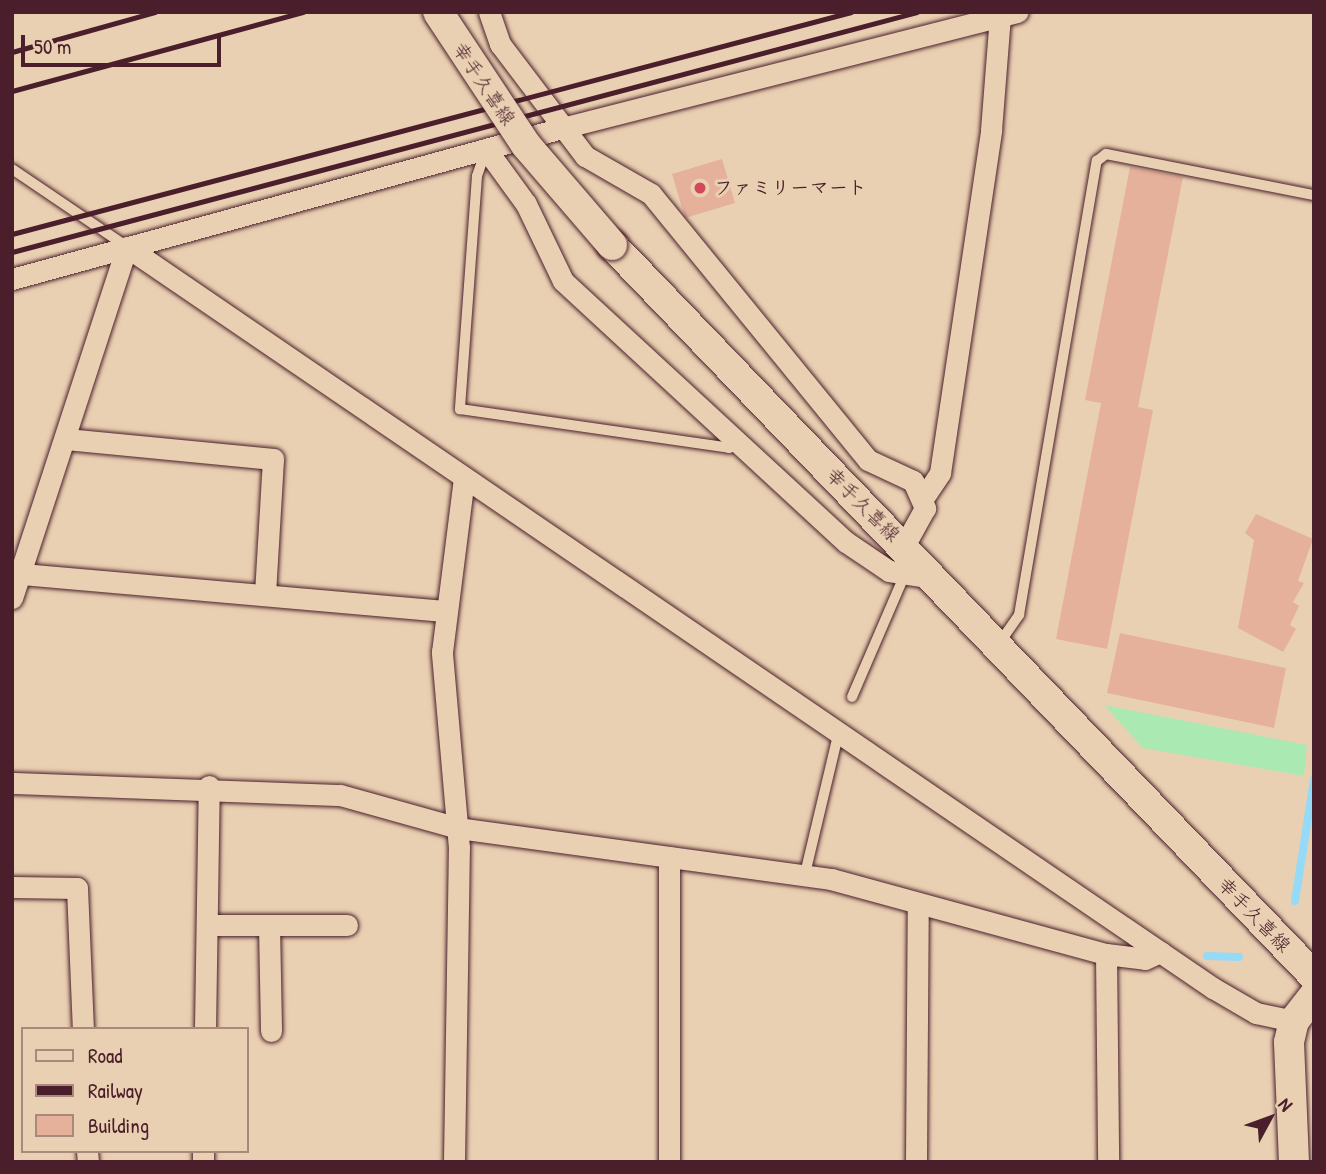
<!DOCTYPE html>
<html>
<head>
<meta charset="utf-8">
<style>
	body { margin:0 }
	#map { position:relative; width:1326px; height:1174px; overflow:hidden; background:#ead0b2; font-family:"Patrick Hand","Klee One",sans-serif }
	div>[style] { position:absolute }
	[style*='--x'] { left:calc(var(--x)*1px); top:calc(var(--y)*1px); width:calc(var(--w)*1px); rotate:calc(var(--a)*1deg) }
	.green>* { inset:0; background:#aae9b1 }
	.stream>* { height:8px; margin:-4px; padding:0 4px; transform-origin:4px; border-radius:4px; background:#95dbf7 }
	.building>* { inset:0; background:#e5b19b }
	.roads { filter:drop-shadow(0 0 2px #4a1f2b) drop-shadow(0 0 2px #4a1f2b) }
	.lane>* { height:10px; margin:-5px; padding:0 5px; transform-origin:5px; border-radius:5px; background:#ead0b2 }
	.street>* { height:21px; margin:-10.5px; padding:0 10.5px; transform-origin:10.5px; border-radius:10.5px; background:#ead0b2 }
	.secondary>* { height:30px; margin:-15px; padding:0 15px; transform-origin:15px; border-radius:15px; background:#ead0b2 }
	.rail>* { height:5px; margin:-2.5px; padding:0 2.5px; transform-origin:2.5px; border-radius:2.5px; background:#4a1f2b }
	.bridges { filter:drop-shadow(0 0 2px #4a1f2b) drop-shadow(0 0 2px #4a1f2b) }
	.secondary-bridge>* { height:30px; margin:-15px; padding:0 15px; transform-origin:15px; border-radius:15px; background:#ead0b2 }
	.dots>* { width:19px; height:19px; translate:-50% -50%; box-sizing:border-box; border:4px solid #ead0b2; border-radius:50% }
	span { translate:-50% -50%; white-space:nowrap; text-align:center; line-height:1.15; -webkit-text-stroke:6px #ead0b2; paint-order:stroke }
	.street-label { font-size:19px; color:#4a1f2b }
	.poi-label { font-size:19px; color:#4a1f2b; font-weight:700 }
	.left { translate:0 -50%; text-align:left }
	.frame { position:absolute; inset:0; border:14px solid #4a1f2b; pointer-events:none }
	.legend { position:absolute; left:21px; top:1027px; width:228px; height:126px; box-sizing:border-box; background:#ead0b2; border:2px solid #aa897c; margin:0; padding:9px 12px; list-style:none; font-size:21px; color:#4a1f2b }
	.legend li { display:flex; align-items:center; gap:14px; height:35px }
	.legend b { width:35px; border:2px solid #aa897c }
	.north { position:absolute; left:1235px; top:1083px; width:70px; height:70px; -webkit-text-stroke:5px #ead0b2; paint-order:stroke; rotate:49deg; font-size:19px; font-weight:700; line-height:28px; text-align:center; color:#4a1f2b }
	.north::after { content:''; display:block; margin:auto; width:24px; height:32px; background:#4a1f2b; clip-path:polygon(50% 0,100% 100%,50% 72%,0 100%) }
	.scale { position:absolute; left:21px; top:35px; width:200px; height:32px; box-sizing:border-box; border:4px solid #4a1f2b; border-top:0; padding-left:9px; font-size:21px; line-height:24px; white-space:nowrap; color:#4a1f2b; -webkit-text-stroke:5px #ead0b2; paint-order:stroke }
</style>
</head>
<body>
<div id="map">
	<div class="green">
		<i style="clip-path:polygon(1104px 705px,1307px 745px,1304px 776px,1143px 748px)"></i>
	</div>
	<div class="stream">
		<i style="--x:1295;--y:901;--w:123;--a:-81.1"></i>
		<i style="--x:1207;--y:956;--w:32;--a:2"></i>
	</div>
	<div class="building">
		<i style="clip-path:polygon(722px 159px,735px 203px,685px 218px,672px 174px)"></i>
		<i style="clip-path:polygon(1130px 167px,1183px 177px,1138px 407px,1153px 410px,1107px 649px,1056px 639px,1101px 403px,1085px 400px)"></i>
		<i style="clip-path:polygon(1256px 514px,1313px 539px,1298px 581px,1304px 583px,1293px 602px,1299px 606px,1290px 625px,1296px 629px,1283px 652px,1238px 628px,1254px 540px,1245px 533px)"></i>
		<i style="clip-path:polygon(1120px 633px,1286px 668px,1274px 728px,1107px 693px)"></i>
	</div>
	<div class="roads">
		<div class="lane">
			<i style="--x:486;--y:150;--w:28;--a:109"></i>
			<i style="--x:477;--y:176;--w:234;--a:94.2"></i>
			<i style="--x:460;--y:409;--w:272;--a:8.2"></i>
			<i style="--x:729;--y:448;--w:14;--a:-17"></i>
			<i style="--x:12;--y:169;--w:139;--a:34.1"></i>
			<i style="--x:998;--y:645;--w:37;--a:-55"></i>
			<i style="--x:1019;--y:615;--w:461;--a:-80.3"></i>
			<i style="--x:1097;--y:161;--w:11;--a:-38"></i>
			<i style="--x:1106;--y:154;--w:212;--a:11.2"></i>
			<i style="--x:852;--y:697;--w:132;--a:-66.7"></i>
			<i style="--x:804;--y:878;--w:151;--a:-76.6"></i>
		</div>
		<div class="street">
			<i style="--x:489;--y:12;--w:34;--a:71"></i>
			<i style="--x:500;--y:44;--w:141;--a:52.8"></i>
			<i style="--x:585;--y:156;--w:76;--a:29.9"></i>
			<i style="--x:651;--y:194;--w:343;--a:50.8"></i>
			<i style="--x:868;--y:460;--w:50;--a:25"></i>
			<i style="--x:913;--y:481;--w:30;--a:66"></i>
			<i style="--x:925;--y:508;--w:43;--a:118.9"></i>
			<i style="--x:486;--y:149;--w:68;--a:54"></i>
			<i style="--x:526;--y:204;--w:85;--a:64.3"></i>
			<i style="--x:563;--y:281;--w:385;--a:42.7"></i>
			<i style="--x:846;--y:542;--w:52;--a:34"></i>
			<i style="--x:889;--y:571;--w:46;--a:8.8"></i>
			<i style="--x:127;--y:247;--w:1315;--a:34.31"></i>
			<i style="--x:1213;--y:988;--w:50;--a:30.2"></i>
			<i style="--x:1256;--y:1013;--w:39;--a:12"></i>
			<i style="--x:12;--y:279;--w:570;--a:-15.35"></i>
			<i style="--x:562;--y:128;--w:470;--a:-14.3"></i>
			<i style="--x:66;--y:439;--w:208;--a:5.5"></i>
			<i style="--x:273;--y:459;--w:134;--a:93.4"></i>
			<i style="--x:924;--y:497;--w:29;--a:-56"></i>
			<i style="--x:940;--y:473;--w:347;--a:-81.5"></i>
			<i style="--x:991;--y:130;--w:114;--a:-85.5"></i>
			<i style="--x:21;--y:574;--w:426;--a:5"></i>
			<i style="--x:12;--y:598;--w:369;--a:-71.9"></i>
			<i style="--x:12;--y:783;--w:328;--a:2.1"></i>
			<i style="--x:340;--y:795;--w:123;--a:15.6"></i>
			<i style="--x:458;--y:828;--w:376;--a:7.8"></i>
			<i style="--x:831;--y:879;--w:285;--a:15.3"></i>
			<i style="--x:1106;--y:954;--w:39;--a:7"></i>
			<i style="--x:1145;--y:959;--w:17;--a:-25"></i>
			<i style="--x:12;--y:887;--w:65;--a:0.9"></i>
			<i style="--x:77;--y:888;--w:141;--a:87.6"></i>
			<i style="--x:207;--y:925;--w:140;--a:0"></i>
			<i style="--x:269;--y:925;--w:106;--a:88.9"></i>
			<i style="--x:1106;--y:954;--w:208;--a:89.4"></i>
			<i style="--x:205;--y:1029;--w:243;--a:-89.1"></i>
			<i style="--x:87;--y:1151;--w:11;--a:85"></i>
			<i style="--x:203;--y:1162;--w:11;--a:-90"></i>
			<i style="--x:454;--y:1162;--w:314;--a:-89.1"></i>
			<i style="--x:459;--y:848;--w:197;--a:-95"></i>
			<i style="--x:442;--y:652;--w:175;--a:-82.8"></i>
			<i style="--x:669;--y:1162;--w:305;--a:-90"></i>
			<i style="--x:916;--y:1162;--w:258;--a:-89.6"></i>
		</div>
		<div class="secondary">
			<i style="--x:612;--y:245;--w:1013;--a:46.16"></i>
			<i style="--x:1294;--y:1162;--w:120;--a:-92.4"></i>
			<i style="--x:1289;--y:1042;--w:22;--a:-77"></i>
			<i style="--x:1294;--y:1021;--w:33;--a:-52"></i>
		</div>
	</div>
	<div class="rail">
		<i style="--x:12;--y:52;--w:148;--a:-15.6"></i>
		<i style="--x:12;--y:91;--w:302;--a:-15.2"></i>
		<i style="--x:12;--y:234;--w:868;--a:-14.82"></i>
		<i style="--x:12;--y:252;--w:936;--a:-14.85"></i>
	</div>
	<div class="bridges">
		<div class="secondary-bridge">
			<i style="--x:438;--y:12;--w:159;--a:56.5"></i>
			<i style="--x:526;--y:145;--w:132;--a:49.3"></i>
		</div>
	</div>
	<div class="dots">
		<i style="left:700px;top:188px;background:#d1495b"></i>
	</div>
	<div class="street-label">
		<span style="left:484px;top:84px;rotate:56deg">幸手久喜線</span>
		<span style="left:863px;top:505px;rotate:45deg">幸手久喜線</span>
		<span style="left:1254px;top:915px;rotate:46deg">幸手久喜線</span>
	</div>
	<div class="poi-label">
		<span class="left" style="left:714px;top:188px">ファミリーマート</span>
	</div>
	<div class="frame"></div>
	<ul class="legend">
	<li><b style="height:9px;background:#ead0b2"></b>Road</li>
	<li><b style="height:9px;background:#4a1f2b"></b>Railway</li>
	<li><b style="height:19px;background:#e5b19b"></b>Building</li>
	</ul>
	<div class="north">N</div>
	<div class="scale">50 m</div>
</div>
</body>
</html>
